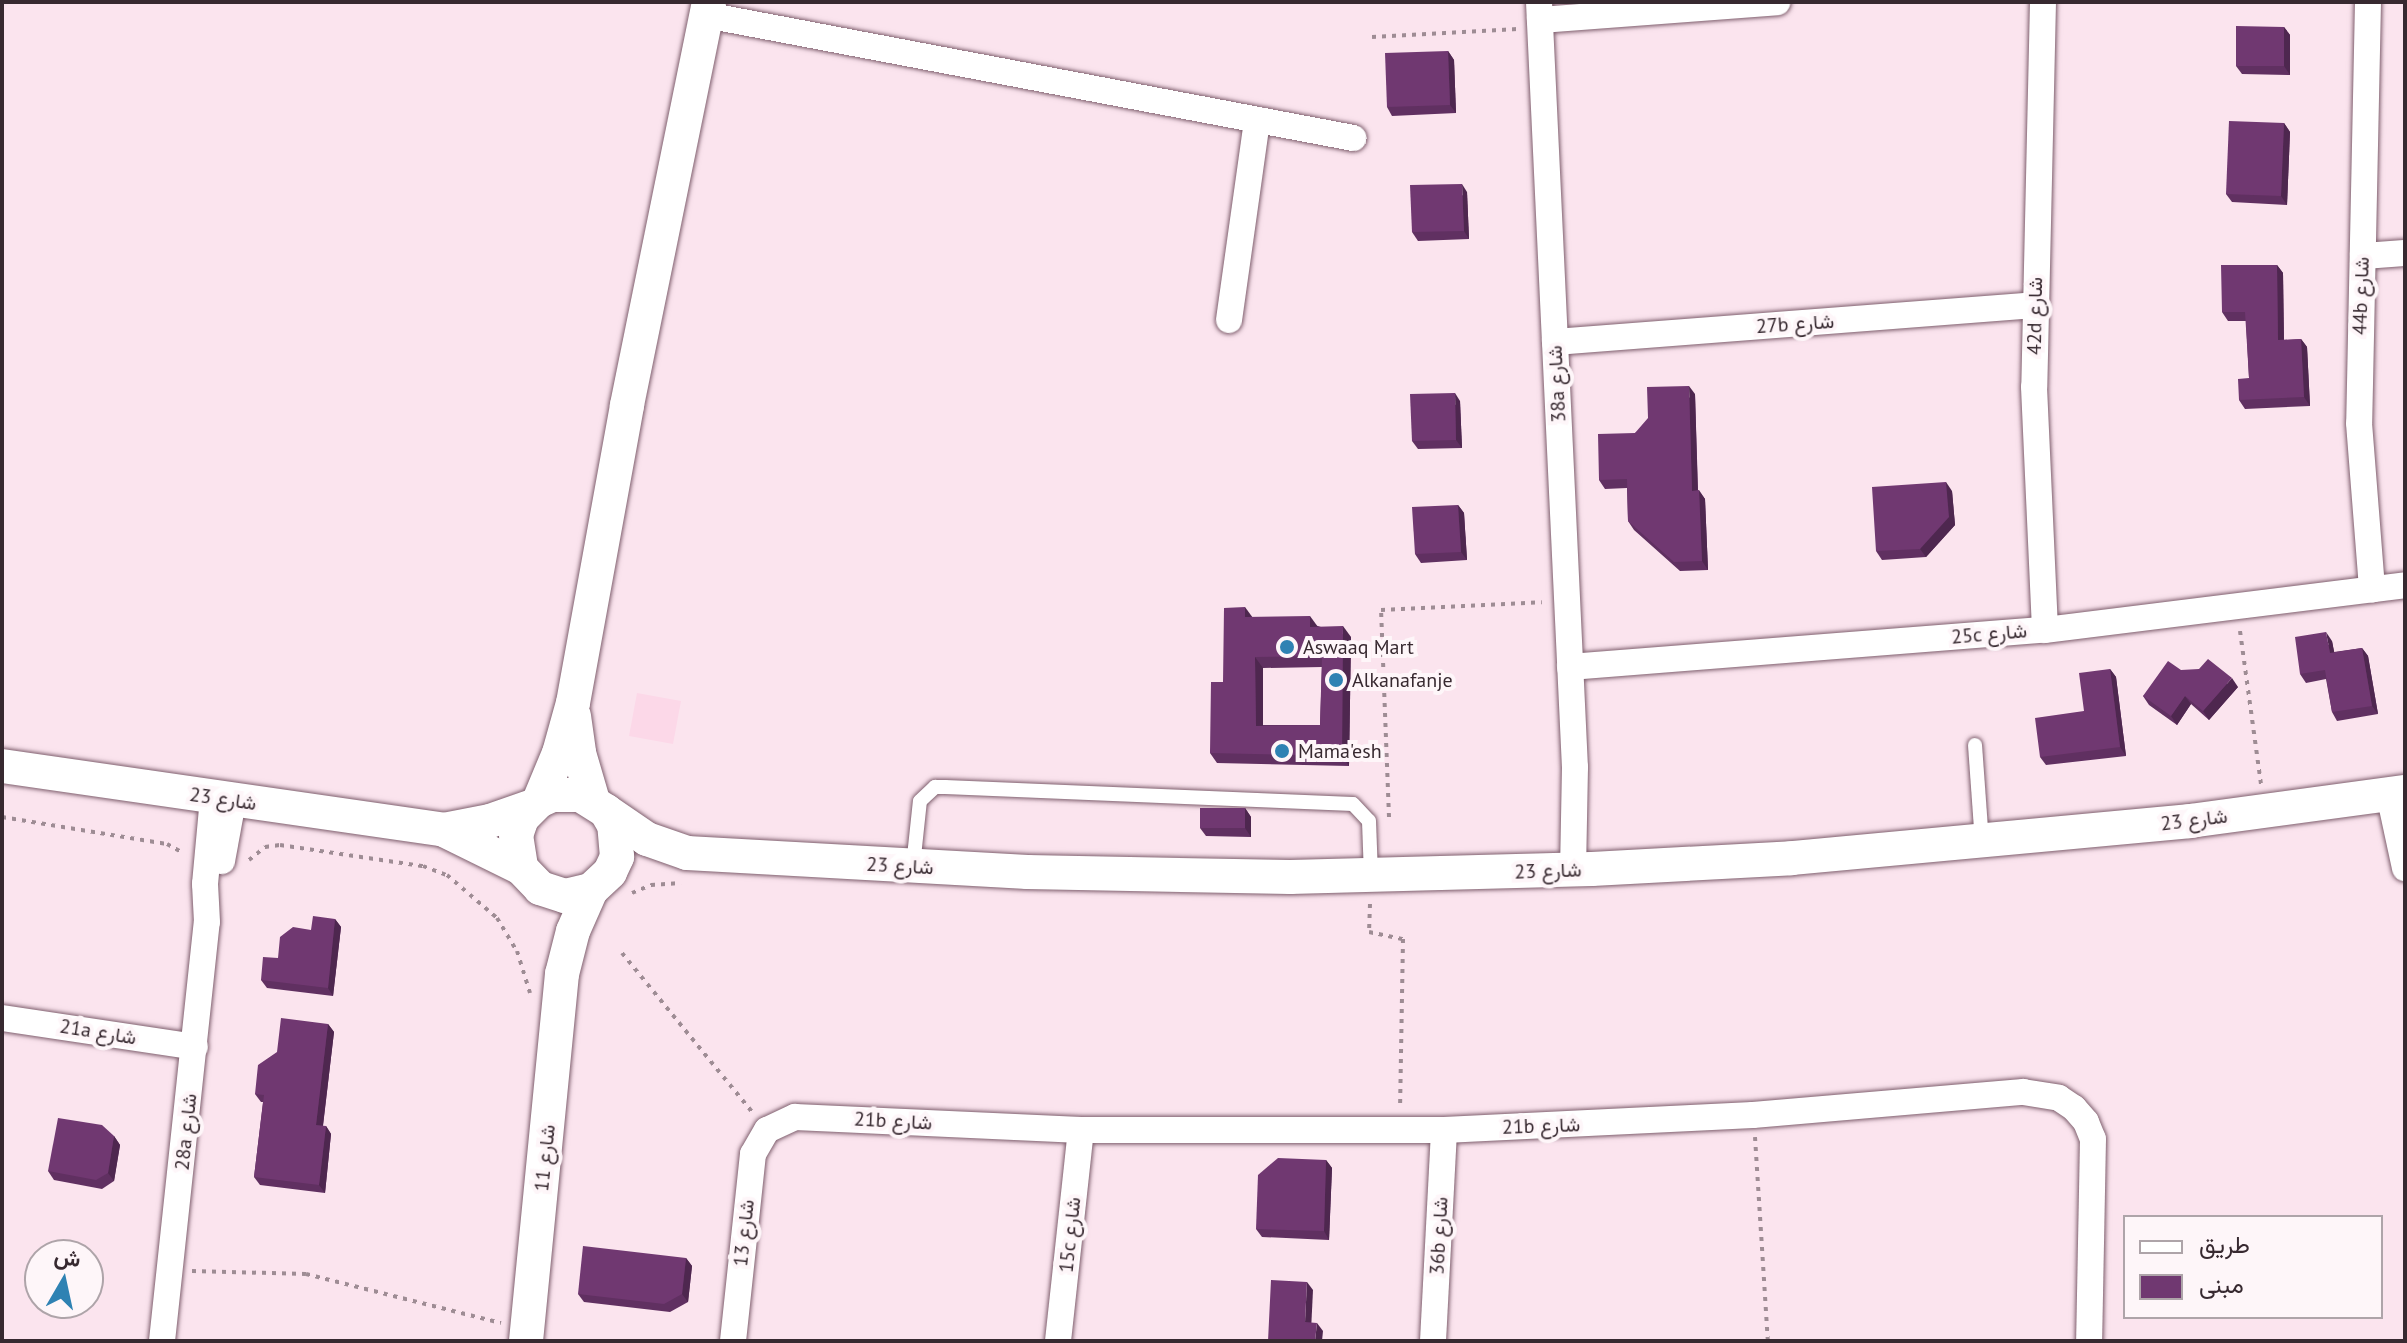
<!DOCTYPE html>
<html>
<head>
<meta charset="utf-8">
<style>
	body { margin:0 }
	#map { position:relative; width:2407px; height:1343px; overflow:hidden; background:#fbe4ee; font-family:"PT Sans",Vazirmatn,sans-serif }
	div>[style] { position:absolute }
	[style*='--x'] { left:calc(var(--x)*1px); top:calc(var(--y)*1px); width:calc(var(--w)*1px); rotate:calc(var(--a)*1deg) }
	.built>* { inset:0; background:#fcd8e8 }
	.path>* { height:4px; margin-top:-2px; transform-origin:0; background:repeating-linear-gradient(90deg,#9e8c94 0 4px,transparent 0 10px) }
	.roads { filter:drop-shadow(0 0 2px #7f5f6e) drop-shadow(0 0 2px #7f5f6e) }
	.service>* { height:14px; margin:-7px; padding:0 7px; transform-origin:7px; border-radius:7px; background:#fff }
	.minor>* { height:26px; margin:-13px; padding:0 13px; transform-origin:13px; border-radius:13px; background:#fff }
	.tertiary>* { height:34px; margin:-17px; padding:0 17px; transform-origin:17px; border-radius:17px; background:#fff }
	.wall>* { inset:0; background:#603061 }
	.shaded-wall>* { inset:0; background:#4e274f }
	.building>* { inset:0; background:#703871 }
	.dots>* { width:22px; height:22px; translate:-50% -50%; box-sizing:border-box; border:4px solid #fef6f9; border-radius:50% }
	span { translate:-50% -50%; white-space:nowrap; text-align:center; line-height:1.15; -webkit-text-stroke:8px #fef6f9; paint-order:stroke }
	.street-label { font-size:20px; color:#372930 }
	.poi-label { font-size:20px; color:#372930 }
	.left { translate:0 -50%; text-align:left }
	.frame { position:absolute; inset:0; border:4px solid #372930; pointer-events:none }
	.legend { position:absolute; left:2123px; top:1215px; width:260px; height:104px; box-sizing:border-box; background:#fef6f9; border:2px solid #aea4a9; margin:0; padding:10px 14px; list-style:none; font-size:24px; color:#372930 }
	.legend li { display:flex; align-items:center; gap:16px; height:40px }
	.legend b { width:40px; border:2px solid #aea4a9 }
	.north { position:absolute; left:24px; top:1239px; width:80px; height:80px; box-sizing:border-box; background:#fef6f9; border:2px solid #aea4a9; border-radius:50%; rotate:9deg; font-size:22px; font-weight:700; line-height:32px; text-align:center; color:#372930 }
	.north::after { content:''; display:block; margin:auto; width:28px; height:36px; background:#2f82b3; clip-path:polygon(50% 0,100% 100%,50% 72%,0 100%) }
</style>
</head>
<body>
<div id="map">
	<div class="built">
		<i style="clip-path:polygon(637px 693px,681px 701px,673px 744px,629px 736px)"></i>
	</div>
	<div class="path">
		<i style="--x:1372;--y:37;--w:146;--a:-3.1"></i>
		<i style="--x:2240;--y:631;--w:155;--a:82.2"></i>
		<i style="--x:2;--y:817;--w:167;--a:9.3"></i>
		<i style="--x:167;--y:844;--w:18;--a:29"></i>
		<i style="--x:1389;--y:817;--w:207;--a:-92.2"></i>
		<i style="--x:1381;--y:610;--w:161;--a:-2.8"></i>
		<i style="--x:249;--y:860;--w:21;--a:-39"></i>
		<i style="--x:265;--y:847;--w:15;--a:-8"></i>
		<i style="--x:280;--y:845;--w:145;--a:8.4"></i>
		<i style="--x:423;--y:866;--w:26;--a:21"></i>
		<i style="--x:447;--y:875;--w:66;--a:40.7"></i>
		<i style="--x:497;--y:918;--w:39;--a:59"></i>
		<i style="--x:517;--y:951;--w:44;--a:72.8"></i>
		<i style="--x:632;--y:893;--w:21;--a:-23"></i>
		<i style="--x:651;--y:885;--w:30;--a:-4"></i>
		<i style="--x:1370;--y:904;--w:28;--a:92"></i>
		<i style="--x:1369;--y:932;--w:35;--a:12"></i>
		<i style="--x:1403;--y:939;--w:169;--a:91"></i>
		<i style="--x:622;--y:953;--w:205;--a:50.7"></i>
		<i style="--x:1755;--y:1137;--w:204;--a:86.4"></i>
		<i style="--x:192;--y:1271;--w:114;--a:1.5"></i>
		<i style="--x:306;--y:1274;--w:201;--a:14.1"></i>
	</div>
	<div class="roads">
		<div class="service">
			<i style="--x:1975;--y:745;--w:98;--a:85.9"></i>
			<i style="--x:913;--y:866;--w:65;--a:-83.9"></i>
			<i style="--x:920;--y:801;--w:21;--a:-43"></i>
			<i style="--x:935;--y:787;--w:10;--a:0"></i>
			<i style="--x:945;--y:787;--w:408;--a:2.4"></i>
			<i style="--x:1353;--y:804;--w:23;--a:47"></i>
			<i style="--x:1369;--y:821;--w:54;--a:87.9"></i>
		</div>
		<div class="minor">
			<i style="--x:1539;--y:2;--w:766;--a:87.31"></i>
			<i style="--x:1575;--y:767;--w:103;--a:91.1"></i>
			<i style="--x:2043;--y:2;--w:385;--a:91.3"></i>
			<i style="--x:2034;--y:387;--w:243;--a:87.4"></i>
			<i style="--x:2368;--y:2;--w:421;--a:91.2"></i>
			<i style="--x:2359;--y:423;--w:167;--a:85.5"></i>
			<i style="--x:706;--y:15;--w:659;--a:10.76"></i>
			<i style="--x:1540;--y:20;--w:238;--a:-4.3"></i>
			<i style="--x:2363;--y:256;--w:42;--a:-4.1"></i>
			<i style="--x:1229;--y:320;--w:202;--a:-82"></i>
			<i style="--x:1555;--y:342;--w:481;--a:-4.4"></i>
			<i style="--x:1570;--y:667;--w:476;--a:-4.5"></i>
			<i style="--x:2045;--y:630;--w:363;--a:-7.1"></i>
			<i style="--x:2389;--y:794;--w:76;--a:77.8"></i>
			<i style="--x:222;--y:861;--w:61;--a:-79.6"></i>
			<i style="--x:2;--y:1018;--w:195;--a:8.5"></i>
			<i style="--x:162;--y:1341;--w:421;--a:-83.9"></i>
			<i style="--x:207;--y:922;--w:38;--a:-93"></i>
			<i style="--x:205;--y:884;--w:86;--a:-84.7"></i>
			<i style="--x:733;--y:1341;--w:188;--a:-83.9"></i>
			<i style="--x:753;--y:1154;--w:28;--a:-60"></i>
			<i style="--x:767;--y:1130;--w:31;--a:-25"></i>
			<i style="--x:795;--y:1117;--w:286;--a:2.6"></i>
			<i style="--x:1081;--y:1130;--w:363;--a:0"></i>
			<i style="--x:1444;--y:1130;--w:309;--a:-2.8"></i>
			<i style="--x:1753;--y:1115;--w:271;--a:-4.9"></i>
			<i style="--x:2023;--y:1092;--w:36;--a:9"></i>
			<i style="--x:2059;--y:1098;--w:18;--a:34"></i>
			<i style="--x:2074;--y:1108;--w:18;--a:49"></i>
			<i style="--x:2086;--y:1122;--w:18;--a:68"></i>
			<i style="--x:2093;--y:1139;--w:202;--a:91.1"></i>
			<i style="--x:1058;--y:1341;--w:212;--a:-83.8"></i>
			<i style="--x:1433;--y:1341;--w:211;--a:-87"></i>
		</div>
		<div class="tertiary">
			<i style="--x:574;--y:716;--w:37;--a:82"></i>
			<i style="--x:579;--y:753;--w:50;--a:73.7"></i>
			<i style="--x:2;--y:766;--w:447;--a:8.2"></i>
			<i style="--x:444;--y:830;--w:47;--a:-11.1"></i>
			<i style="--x:490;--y:821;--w:46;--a:-19.2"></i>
			<i style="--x:539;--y:801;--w:52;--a:-67.4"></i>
			<i style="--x:559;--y:753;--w:52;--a:-74.4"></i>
			<i style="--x:573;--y:703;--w:303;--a:-79.7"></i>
			<i style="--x:627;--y:405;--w:411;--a:-78.5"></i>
			<i style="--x:606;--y:811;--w:50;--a:34.3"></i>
			<i style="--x:647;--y:839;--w:42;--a:19.3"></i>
			<i style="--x:687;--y:853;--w:341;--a:3.2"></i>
			<i style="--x:1027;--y:872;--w:263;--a:1.1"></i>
			<i style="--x:1290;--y:877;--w:302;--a:-1.5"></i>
			<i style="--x:1592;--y:869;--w:200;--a:-3.1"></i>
			<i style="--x:1792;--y:858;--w:400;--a:-5.3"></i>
			<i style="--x:2190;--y:821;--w:217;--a:-7.7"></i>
			<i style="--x:444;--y:830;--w:86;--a:26.3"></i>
			<i style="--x:521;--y:868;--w:28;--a:46"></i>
			<i style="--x:540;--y:888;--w:26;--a:18"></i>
			<i style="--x:565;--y:896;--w:27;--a:-13"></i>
			<i style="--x:591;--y:890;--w:26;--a:-43"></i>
			<i style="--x:610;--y:872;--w:17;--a:-65"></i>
			<i style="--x:617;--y:857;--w:32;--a:-95"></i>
			<i style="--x:614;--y:825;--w:16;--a:-120"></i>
			<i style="--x:606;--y:811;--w:31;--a:-148"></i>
			<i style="--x:580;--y:795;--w:28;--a:180"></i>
			<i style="--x:552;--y:795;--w:14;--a:155"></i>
			<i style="--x:539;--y:801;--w:24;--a:135"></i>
			<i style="--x:522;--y:818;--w:18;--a:109"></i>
			<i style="--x:516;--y:835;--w:33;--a:81"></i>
			<i style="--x:526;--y:1341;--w:369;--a:-84.4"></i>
			<i style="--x:562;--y:974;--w:44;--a:-75.7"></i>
			<i style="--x:573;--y:931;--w:45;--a:-66.3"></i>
		</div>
	</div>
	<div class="wall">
		<i style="clip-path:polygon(2284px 27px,2290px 35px,2290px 75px,2242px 74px,2236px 66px)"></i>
		<i style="clip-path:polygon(1448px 51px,1454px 60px,1456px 113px,1392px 116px,1387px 107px)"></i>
		<i style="clip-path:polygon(2284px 123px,2290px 132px,2287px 205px,2232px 202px,2226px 194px)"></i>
		<i style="clip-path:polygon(1467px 192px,1469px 239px,1418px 241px,1412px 232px)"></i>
		<i style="clip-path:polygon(2277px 265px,2283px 273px,2284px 340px,2301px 339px,2307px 347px,2310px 406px,2245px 409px,2239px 400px,2249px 378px,2246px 321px,2228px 321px,2222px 312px)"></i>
		<i style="clip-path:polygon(1695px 394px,1698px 490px,1705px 499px,1708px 570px,1680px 571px,1634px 530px,1628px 521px,1627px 488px,1605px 489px,1599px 480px,1635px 433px)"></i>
		<i style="clip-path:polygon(1460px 401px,1462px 448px,1418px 449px,1412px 441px)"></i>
		<i style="clip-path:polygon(1952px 491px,1955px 525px,1926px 557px,1882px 560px,1876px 551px)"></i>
		<i style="clip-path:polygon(1458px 505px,1464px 513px,1467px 560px,1421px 563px,1415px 554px)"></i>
		<i style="clip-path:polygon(evenodd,1252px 617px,1318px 626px,1351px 637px,1349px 766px,1217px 763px,1210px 753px,1223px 682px,1252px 617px,1322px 667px,1320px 725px,1263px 725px,1263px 668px,1322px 667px)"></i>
		<i style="clip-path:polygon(2332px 641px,2334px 652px,2362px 648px,2368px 656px,2378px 714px,2337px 721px,2332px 712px,2326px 679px,2306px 683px,2300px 674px)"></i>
		<i style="clip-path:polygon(2110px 669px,2116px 677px,2126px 756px,2046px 765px,2040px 757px,2084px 711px)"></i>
		<i style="clip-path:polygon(2181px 670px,2238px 687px,2209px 720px,2191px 704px,2177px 725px,2149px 705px,2143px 696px)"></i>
		<i style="clip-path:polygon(1245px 808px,1251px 817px,1251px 837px,1206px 836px,1200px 828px)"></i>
		<i style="clip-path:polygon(335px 919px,341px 927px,333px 996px,267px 988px,261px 980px,278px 958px,311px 930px)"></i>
		<i style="clip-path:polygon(328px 1024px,334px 1032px,323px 1126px,326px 1126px,331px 1134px,325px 1193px,260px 1185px,254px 1177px,263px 1102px,261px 1102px,255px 1094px)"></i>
		<i style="clip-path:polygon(114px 1136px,120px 1145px,114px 1181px,102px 1189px,54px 1180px,48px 1171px)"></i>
		<i style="clip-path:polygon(1326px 1160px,1332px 1168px,1329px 1240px,1262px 1237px,1256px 1229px)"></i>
		<i style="clip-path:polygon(686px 1258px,692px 1266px,688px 1302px,670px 1312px,584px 1302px,578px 1294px)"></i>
	</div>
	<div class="shaded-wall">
		<i style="clip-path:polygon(2284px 27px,2290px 35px,2290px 75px,2284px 66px)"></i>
		<i style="clip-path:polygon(1448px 51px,1454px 60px,1456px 113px,1450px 105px)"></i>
		<i style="clip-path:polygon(2284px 123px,2290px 132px,2287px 205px,2281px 196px)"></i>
		<i style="clip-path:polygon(1462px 184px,1467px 192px,1469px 239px,1464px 231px)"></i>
		<i style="clip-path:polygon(2277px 265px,2283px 273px,2284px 348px,2278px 340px)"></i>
		<i style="clip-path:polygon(2301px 339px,2307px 347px,2310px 406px,2304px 397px)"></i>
		<i style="clip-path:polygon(1689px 386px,1695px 394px,1698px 499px,1692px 491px)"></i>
		<i style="clip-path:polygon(1455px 393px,1460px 401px,1462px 448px,1456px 440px)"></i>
		<i style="clip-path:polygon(1946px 482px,1952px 491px,1955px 525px,1926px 557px,1920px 549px)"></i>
		<i style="clip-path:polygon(1699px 490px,1705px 499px,1708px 570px,1702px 561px)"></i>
		<i style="clip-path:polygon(1458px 505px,1464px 513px,1467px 560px,1461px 552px)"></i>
		<i style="clip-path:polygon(1245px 607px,1253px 618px,1245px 617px)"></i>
		<i style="clip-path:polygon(1310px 616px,1318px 627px,1310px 627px)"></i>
		<i style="clip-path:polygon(1343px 626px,1351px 637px,1349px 766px,1342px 756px)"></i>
		<i style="clip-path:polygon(2326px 632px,2332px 641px,2336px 661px,2330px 653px)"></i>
		<i style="clip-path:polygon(2362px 648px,2368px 656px,2378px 714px,2372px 706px)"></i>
		<i style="clip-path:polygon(1255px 657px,1263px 668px,1263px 736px,1256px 726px)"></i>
		<i style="clip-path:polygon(2110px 669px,2116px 677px,2126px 756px,2120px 747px)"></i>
		<i style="clip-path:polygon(2232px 678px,2238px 687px,2209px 720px,2203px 711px)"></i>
		<i style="clip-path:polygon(2185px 696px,2191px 704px,2177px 725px,2171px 716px)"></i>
		<i style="clip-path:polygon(1245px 808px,1251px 817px,1251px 837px,1245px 828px)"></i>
		<i style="clip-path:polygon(335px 919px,341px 927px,333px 996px,328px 988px)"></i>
		<i style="clip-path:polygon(328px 1024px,334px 1032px,322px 1133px,316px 1125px)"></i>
		<i style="clip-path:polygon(326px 1126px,331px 1134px,325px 1193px,319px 1185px)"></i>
		<i style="clip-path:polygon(114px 1136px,120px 1145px,114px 1181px,108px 1173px)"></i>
		<i style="clip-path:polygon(1326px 1160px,1332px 1168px,1329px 1240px,1324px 1231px)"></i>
		<i style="clip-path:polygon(686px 1258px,692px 1266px,688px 1302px,682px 1294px)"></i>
		<i style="clip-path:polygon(1307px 1282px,1313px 1290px,1311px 1331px,1305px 1322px)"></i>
		<i style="clip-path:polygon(1317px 1323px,1323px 1331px,1322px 1341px,1315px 1341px)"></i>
	</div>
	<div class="building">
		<i style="clip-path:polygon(2236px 26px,2284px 27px,2284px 66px,2236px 66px)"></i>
		<i style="clip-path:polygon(1448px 51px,1450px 105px,1387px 107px,1385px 53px)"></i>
		<i style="clip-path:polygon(2229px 121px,2284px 123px,2281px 196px,2226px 194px)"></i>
		<i style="clip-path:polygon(1462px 184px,1464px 231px,1412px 232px,1410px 185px)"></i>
		<i style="clip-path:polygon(2221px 265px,2277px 265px,2278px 340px,2301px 339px,2304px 397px,2239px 400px,2238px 379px,2249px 378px,2245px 312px,2222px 312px)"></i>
		<i style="clip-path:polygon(1689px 386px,1692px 491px,1699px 490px,1702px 561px,1674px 562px,1628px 521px,1627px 479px,1599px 480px,1598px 434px,1635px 433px,1648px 418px,1647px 387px)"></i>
		<i style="clip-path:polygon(1455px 393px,1456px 440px,1412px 441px,1410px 394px)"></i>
		<i style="clip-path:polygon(1946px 482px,1949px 517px,1920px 549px,1876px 551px,1872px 487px)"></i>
		<i style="clip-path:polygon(1458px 505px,1461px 552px,1415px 554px,1412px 507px)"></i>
		<i style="clip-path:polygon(evenodd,1245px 607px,1245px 617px,1310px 616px,1310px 627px,1343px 626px,1342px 756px,1210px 753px,1211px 682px,1223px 682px,1224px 608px,1245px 607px,1322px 656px,1320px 725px,1256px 726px,1255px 657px,1322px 656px)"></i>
		<i style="clip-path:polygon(2326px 632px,2330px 653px,2362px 648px,2372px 706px,2332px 712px,2325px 670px,2300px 674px,2295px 637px)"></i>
		<i style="clip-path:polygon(2208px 659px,2232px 678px,2203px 711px,2185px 696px,2171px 716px,2143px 696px,2168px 661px,2181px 670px,2199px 669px)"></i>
		<i style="clip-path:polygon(2110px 669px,2120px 747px,2040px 757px,2035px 718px,2084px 711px,2079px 673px)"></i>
		<i style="clip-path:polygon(1200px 808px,1245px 808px,1245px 828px,1200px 828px)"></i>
		<i style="clip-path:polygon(313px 916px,335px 919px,328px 988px,261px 980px,263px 957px,278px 958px,280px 937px,293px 927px,311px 930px)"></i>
		<i style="clip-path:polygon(281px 1018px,328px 1024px,316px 1125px,326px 1126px,319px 1185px,254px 1177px,264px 1095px,255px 1094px,258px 1065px,277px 1052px)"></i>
		<i style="clip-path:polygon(58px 1118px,102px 1125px,114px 1136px,108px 1173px,96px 1180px,48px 1171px)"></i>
		<i style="clip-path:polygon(1278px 1158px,1326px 1160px,1324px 1231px,1256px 1229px,1258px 1175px)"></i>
		<i style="clip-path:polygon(583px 1246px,686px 1258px,682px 1294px,664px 1304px,578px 1294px)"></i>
		<i style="clip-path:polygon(1271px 1280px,1307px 1282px,1305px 1322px,1317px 1323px,1315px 1341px,1268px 1341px)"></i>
	</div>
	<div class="dots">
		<i style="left:1287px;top:647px;background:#2f82b3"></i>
		<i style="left:1336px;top:680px;background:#2f82b3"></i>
		<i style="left:1282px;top:751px;background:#2f82b3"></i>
	</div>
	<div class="street-label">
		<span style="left:2361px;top:296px;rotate:-88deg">44b شارع</span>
		<span style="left:2035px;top:316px;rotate:-89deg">42d شارع</span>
		<span style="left:1795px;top:324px;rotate:-4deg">27b شارع</span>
		<span style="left:1557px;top:384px;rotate:-93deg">38a شارع</span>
		<span style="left:1989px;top:634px;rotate:-5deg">25c شارع</span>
		<span style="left:223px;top:799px;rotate:8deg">شارع 23</span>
		<span style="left:2194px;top:820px;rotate:-7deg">شارع 23</span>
		<span style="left:900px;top:866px;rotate:3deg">شارع 23</span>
		<span style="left:1548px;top:871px;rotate:-2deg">شارع 23</span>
		<span style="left:98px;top:1032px;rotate:9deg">21a شارع</span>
		<span style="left:893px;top:1121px;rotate:3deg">21b شارع</span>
		<span style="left:1541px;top:1126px;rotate:-2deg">21b شارع</span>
		<span style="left:186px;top:1132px;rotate:-84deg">28a شارع</span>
		<span style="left:545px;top:1158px;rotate:-84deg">شارع 11</span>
		<span style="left:744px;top:1233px;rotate:-84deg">شارع 13</span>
		<span style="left:1070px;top:1235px;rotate:-84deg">15c شارع</span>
		<span style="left:1439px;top:1236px;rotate:-87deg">36b شارع</span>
	</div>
	<div class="poi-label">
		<span class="left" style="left:1303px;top:647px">Aswaaq Mart</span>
		<span class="left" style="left:1352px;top:680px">Alkanafanje</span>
		<span class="left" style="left:1298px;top:751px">Mama'esh</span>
	</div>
	<div class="frame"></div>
	<ul class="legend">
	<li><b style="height:10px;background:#fff"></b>طريق</li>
	<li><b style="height:22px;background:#703871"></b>مبنى</li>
	</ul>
	<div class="north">ش</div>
</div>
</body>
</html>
